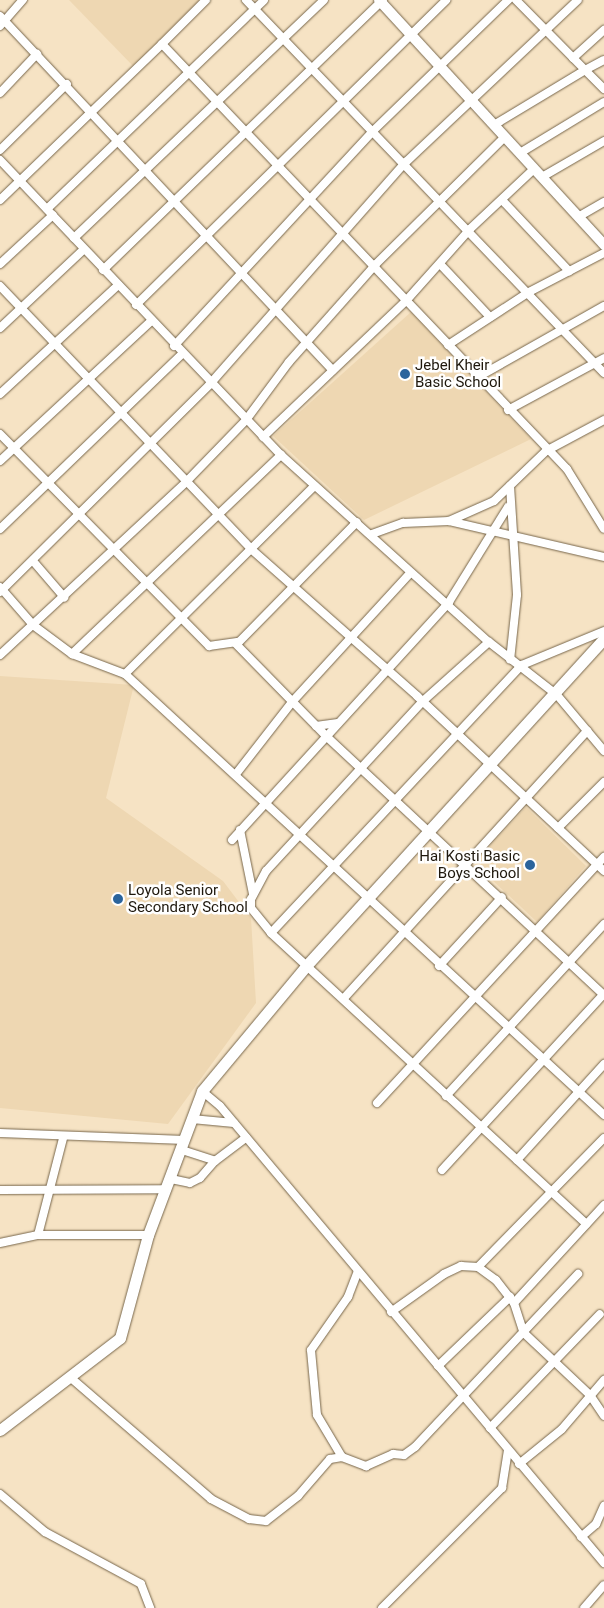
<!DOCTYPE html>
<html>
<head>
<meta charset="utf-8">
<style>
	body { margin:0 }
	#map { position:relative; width:604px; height:1608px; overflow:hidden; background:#f6e3c4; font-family:Roboto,sans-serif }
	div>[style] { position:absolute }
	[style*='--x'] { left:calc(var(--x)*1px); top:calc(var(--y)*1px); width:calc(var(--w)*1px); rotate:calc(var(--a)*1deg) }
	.built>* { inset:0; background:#eed7b2 }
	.roads { filter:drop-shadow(0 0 1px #77664b) drop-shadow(0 0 1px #77664b) }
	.minor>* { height:8px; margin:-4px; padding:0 4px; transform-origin:4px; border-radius:4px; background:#fff }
	.tertiary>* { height:10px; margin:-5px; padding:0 5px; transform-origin:5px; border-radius:5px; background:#fff }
	.secondary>* { height:11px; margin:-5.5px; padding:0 5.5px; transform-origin:5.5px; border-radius:5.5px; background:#fff }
	.dots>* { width:14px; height:14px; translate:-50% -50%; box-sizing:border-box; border:2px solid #fff; border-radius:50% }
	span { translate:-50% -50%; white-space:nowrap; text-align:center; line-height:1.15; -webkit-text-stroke:5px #fff; paint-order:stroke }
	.poi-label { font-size:15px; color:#1f180d }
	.left { translate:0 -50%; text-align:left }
	.right { translate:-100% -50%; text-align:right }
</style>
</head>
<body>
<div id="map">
	<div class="built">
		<i style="clip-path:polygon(69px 0,200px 0,134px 67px)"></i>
		<i style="clip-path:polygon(411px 312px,531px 439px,364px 520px,273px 436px)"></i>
		<i style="clip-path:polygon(0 676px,134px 685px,106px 798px,223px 881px,251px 918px,256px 1003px,168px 1124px,0 1108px)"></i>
		<i style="clip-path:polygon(526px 807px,586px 866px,537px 922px,474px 863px)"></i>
	</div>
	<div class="roads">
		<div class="minor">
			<i style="--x:206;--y:0;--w:62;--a:135"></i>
			<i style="--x:162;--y:44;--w:587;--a:46.38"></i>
			<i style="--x:567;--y:469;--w:70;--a:58.3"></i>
			<i style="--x:246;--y:0;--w:517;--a:46.18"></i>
			<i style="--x:516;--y:0;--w:98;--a:45.4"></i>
			<i style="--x:585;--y:70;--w:21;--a:-28"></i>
			<i style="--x:0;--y:16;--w:486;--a:46.8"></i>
			<i style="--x:0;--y:26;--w:35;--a:-49"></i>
			<i style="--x:573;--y:58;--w:42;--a:-42.1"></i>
			<i style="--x:0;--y:93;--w:54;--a:-46.5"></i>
			<i style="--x:494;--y:125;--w:106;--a:-31.1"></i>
			<i style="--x:585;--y:70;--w:27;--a:45"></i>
			<i style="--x:0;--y:150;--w:94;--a:-44.6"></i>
			<i style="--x:520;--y:153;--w:98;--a:-31.3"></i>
			<i style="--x:0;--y:160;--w:407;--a:46.4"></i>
			<i style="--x:281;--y:455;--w:280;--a:42"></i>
			<i style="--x:489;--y:642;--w:86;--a:37.9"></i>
			<i style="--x:557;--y:695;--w:73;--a:50"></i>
			<i style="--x:542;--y:177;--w:72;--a:-30.1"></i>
			<i style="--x:0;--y:200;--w:225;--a:-43.9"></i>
			<i style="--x:502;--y:200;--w:98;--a:46.7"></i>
			<i style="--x:47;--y:209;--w:301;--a:-43.9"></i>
			<i style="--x:578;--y:217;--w:30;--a:-30"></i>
			<i style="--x:74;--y:238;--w:345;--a:-43.6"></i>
			<i style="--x:0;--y:264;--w:72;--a:-42.8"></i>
			<i style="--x:440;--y:264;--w:73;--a:46.7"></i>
			<i style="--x:103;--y:270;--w:389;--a:-44"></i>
			<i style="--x:0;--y:286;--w:364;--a:46.3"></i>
			<i style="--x:251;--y:549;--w:222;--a:41.5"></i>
			<i style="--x:417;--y:696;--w:256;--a:43.1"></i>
			<i style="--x:136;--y:305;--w:435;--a:-44.5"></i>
			<i style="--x:0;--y:328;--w:115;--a:-43.2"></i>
			<i style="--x:448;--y:345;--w:97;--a:-33.2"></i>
			<i style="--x:529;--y:292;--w:85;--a:-27.5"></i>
			<i style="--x:174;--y:346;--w:294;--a:-47.2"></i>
			<i style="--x:374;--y:130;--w:187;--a:-44.1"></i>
			<i style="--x:478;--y:377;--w:145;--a:-29.4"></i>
			<i style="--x:0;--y:394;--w:161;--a:-42.7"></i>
			<i style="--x:508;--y:410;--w:109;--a:-28.4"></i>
			<i style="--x:0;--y:434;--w:298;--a:45.4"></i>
			<i style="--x:209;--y:646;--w:30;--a:-8"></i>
			<i style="--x:239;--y:642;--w:168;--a:-45.5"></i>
			<i style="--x:263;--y:437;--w:196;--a:-43.6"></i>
			<i style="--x:405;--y:302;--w:98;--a:-48.3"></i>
			<i style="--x:470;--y:229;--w:88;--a:-43.2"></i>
			<i style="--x:0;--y:461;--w:206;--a:-42.8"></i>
			<i style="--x:510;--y:486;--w:109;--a:86.3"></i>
			<i style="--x:517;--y:595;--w:65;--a:96.1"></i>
			<i style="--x:449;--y:521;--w:49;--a:-24"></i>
			<i style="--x:494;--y:501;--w:72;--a:-43.9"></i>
			<i style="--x:546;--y:451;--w:66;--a:-28.1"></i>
			<i style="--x:0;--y:529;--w:252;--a:-43.9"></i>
			<i style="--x:372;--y:534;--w:33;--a:-20"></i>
			<i style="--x:403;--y:523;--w:46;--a:-2.5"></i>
			<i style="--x:449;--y:521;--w:159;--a:13.1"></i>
			<i style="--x:33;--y:561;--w:48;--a:49.3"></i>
			<i style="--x:0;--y:587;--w:50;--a:49"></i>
			<i style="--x:33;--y:625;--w:49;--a:36.6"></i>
			<i style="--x:72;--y:654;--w:289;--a:-43.6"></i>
			<i style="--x:0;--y:592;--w:296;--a:-44.7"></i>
			<i style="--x:210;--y:384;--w:296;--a:-48.6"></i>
			<i style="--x:406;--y:162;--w:236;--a:-43.3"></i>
			<i style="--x:489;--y:642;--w:89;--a:138.2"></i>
			<i style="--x:423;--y:701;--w:231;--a:132.7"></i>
			<i style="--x:266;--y:871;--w:32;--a:118"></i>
			<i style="--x:251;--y:899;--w:9;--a:90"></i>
			<i style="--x:251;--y:908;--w:32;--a:51"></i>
			<i style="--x:271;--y:933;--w:429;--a:42.7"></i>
			<i style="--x:236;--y:644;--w:129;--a:45.6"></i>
			<i style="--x:326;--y:736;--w:380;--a:43"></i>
			<i style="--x:72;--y:654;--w:57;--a:20.7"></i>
			<i style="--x:125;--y:674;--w:267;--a:-44.8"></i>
			<i style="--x:0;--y:655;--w:254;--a:-42.9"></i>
			<i style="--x:186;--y:482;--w:86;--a:-45.9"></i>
			<i style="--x:246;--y:420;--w:72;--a:-53.4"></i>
			<i style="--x:289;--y:362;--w:130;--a:-48.4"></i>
			<i style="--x:375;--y:265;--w:182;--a:-44.6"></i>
			<i style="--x:125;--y:674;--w:651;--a:42.63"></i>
			<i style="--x:316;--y:726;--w:22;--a:-8"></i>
			<i style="--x:236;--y:774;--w:91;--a:-52.1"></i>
			<i style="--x:292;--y:702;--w:175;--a:-47.5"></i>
			<i style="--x:558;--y:828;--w:65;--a:-45"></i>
			<i style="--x:240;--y:830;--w:65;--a:78.5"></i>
			<i style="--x:232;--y:840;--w:322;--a:-47.6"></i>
			<i style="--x:449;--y:602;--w:112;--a:-58.2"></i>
			<i style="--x:271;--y:933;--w:367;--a:-46.9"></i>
			<i style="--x:522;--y:665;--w:89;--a:-22.5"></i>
			<i style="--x:439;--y:966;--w:93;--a:-47.6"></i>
			<i style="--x:345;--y:997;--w:360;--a:-47.7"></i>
			<i style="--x:202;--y:1091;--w:23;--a:40"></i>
			<i style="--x:220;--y:1106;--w:597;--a:49.96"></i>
			<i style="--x:446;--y:1096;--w:234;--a:-47.4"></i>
			<i style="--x:377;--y:1103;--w:335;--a:-47.3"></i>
			<i style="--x:192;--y:1119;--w:42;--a:5.4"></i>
			<i style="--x:0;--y:1133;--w:185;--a:2.2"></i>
			<i style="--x:182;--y:1150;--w:35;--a:18"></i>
			<i style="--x:517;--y:1160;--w:130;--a:-47.8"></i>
			<i style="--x:442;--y:1170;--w:239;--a:-47.4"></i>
			<i style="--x:171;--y:1179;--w:19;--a:12"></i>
			<i style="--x:190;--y:1183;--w:11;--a:-27"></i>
			<i style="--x:200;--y:1178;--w:23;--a:-49"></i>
			<i style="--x:215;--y:1161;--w:39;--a:-37"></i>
			<i style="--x:0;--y:1190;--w:167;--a:-0.3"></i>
			<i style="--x:38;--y:1235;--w:100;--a:-75.5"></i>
			<i style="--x:0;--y:1243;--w:39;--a:-12"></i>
			<i style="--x:38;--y:1235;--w:110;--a:0"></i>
			<i style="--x:478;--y:1267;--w:180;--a:-45.7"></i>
			<i style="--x:514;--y:1303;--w:133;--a:-47.4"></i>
			<i style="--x:391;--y:1312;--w:65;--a:-35.6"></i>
			<i style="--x:444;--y:1274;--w:19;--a:-25"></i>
			<i style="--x:461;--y:1266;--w:17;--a:3"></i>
			<i style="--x:478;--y:1267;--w:22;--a:36"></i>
			<i style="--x:496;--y:1280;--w:29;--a:52"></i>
			<i style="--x:514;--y:1303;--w:32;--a:72"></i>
			<i style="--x:524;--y:1333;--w:91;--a:43.2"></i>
			<i style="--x:590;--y:1395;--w:25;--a:56"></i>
			<i style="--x:438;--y:1366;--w:100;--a:-43.8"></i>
			<i style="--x:71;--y:1378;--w:185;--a:40.8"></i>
			<i style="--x:211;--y:1499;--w:43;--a:27.8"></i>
			<i style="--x:249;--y:1519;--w:17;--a:7"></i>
			<i style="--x:266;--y:1521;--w:41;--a:-38"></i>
			<i style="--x:298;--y:1496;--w:49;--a:-49.1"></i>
			<i style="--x:330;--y:1459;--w:12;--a:-9"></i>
			<i style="--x:342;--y:1457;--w:26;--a:21"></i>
			<i style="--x:366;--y:1466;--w:30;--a:-24"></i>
			<i style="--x:393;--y:1454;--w:11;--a:5"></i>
			<i style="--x:404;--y:1455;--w:14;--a:-36"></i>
			<i style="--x:415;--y:1447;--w:238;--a:-46.7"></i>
			<i style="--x:490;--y:1428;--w:158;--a:-46"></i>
			<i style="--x:342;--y:1457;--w:49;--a:-120.8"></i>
			<i style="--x:317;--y:1415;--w:65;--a:-95.3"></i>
			<i style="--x:311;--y:1350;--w:65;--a:-55.1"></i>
			<i style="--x:348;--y:1297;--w:26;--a:-69"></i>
			<i style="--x:519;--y:1464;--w:55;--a:-39.1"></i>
			<i style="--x:562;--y:1429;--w:65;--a:-49.4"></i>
			<i style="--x:0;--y:1494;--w:59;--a:40.2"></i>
			<i style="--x:45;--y:1532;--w:109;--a:28.4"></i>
			<i style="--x:141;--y:1584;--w:26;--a:69"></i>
			<i style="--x:581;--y:1537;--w:20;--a:-41"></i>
			<i style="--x:596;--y:1524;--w:20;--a:-66"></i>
			<i style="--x:382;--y:1608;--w:170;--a:-45"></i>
			<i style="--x:502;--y:1488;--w:38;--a:-81"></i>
			<i style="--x:584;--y:1608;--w:30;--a:-49"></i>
		</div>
		<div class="tertiary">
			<i style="--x:379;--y:0;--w:333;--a:47.4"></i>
		</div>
		<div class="secondary">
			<i style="--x:0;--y:1430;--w:151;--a:-37.5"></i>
			<i style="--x:120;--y:1338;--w:107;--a:-74.8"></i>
			<i style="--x:148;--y:1235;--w:154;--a:-69.4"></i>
			<i style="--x:202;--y:1091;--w:163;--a:-50.2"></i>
			<i style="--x:306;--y:966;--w:442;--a:-47.7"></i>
		</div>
	</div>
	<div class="dots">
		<i style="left:405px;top:374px;background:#2b649c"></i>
		<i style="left:530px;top:865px;background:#2b649c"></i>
		<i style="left:118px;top:899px;background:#2b649c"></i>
	</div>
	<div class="poi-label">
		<span class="left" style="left:415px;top:374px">Jebel Kheir<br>Basic School</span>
		<span class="right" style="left:520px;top:865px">Hai Kosti Basic<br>Boys School</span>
		<span class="left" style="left:128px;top:899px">Loyola Senior<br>Secondary School</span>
	</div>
</div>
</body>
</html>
